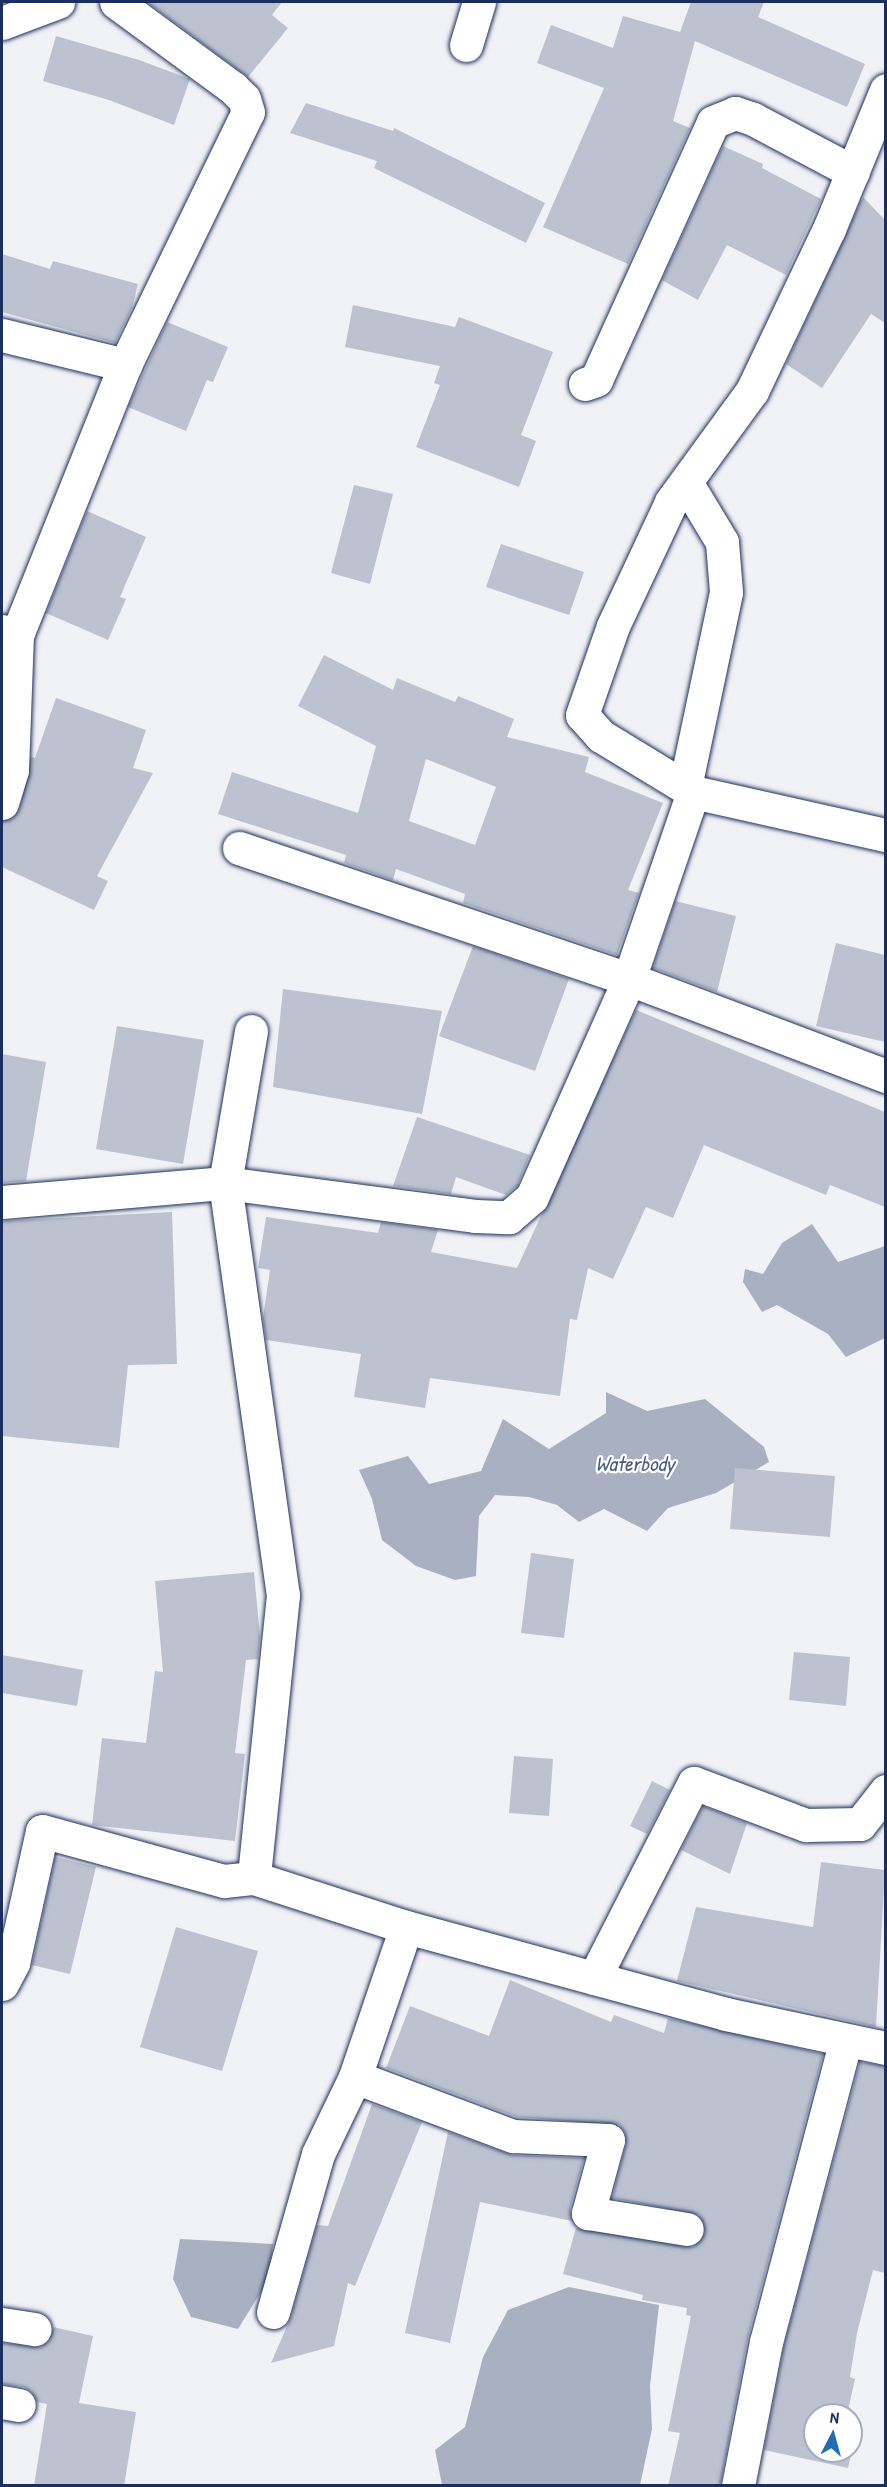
<!DOCTYPE html>
<html>
<head>
<meta charset="utf-8">
<style>
	body { margin:0 }
	#map { position:relative; width:887px; height:2487px; overflow:hidden; background:#f1f2f5; font-family:"Patrick Hand",sans-serif }
	div>[style] { position:absolute }
	[style*='--x'] { left:calc(var(--x)*1px); top:calc(var(--y)*1px); width:calc(var(--w)*1px); rotate:calc(var(--a)*1deg) }
	.water>* { inset:0; background:#a8b0c2 }
	.building>* { inset:0; background:#bcc2d0 }
	.roads { filter:drop-shadow(0 0 2px #1b2f5e) drop-shadow(0 0 2px #1b2f5e) }
	.street>* { height:33px; margin:-16.5px; padding:0 16.5px; transform-origin:16.5px; border-radius:16.5px; background:#fff }
	span { translate:-50% -50%; white-space:nowrap; text-align:center; line-height:1.15; -webkit-text-stroke:4.5px #fff; paint-order:stroke }
	.water-label { font-size:21px; color:#4c5c81; font-style:italic }
	.frame { position:absolute; inset:0; border:3px solid #1b2f5e; pointer-events:none }
	.north { position:absolute; left:803px; top:2403px; width:60px; height:60px; box-sizing:border-box; background:#fff; border:2px solid #a4acbf; border-radius:50%; rotate:6deg; font-size:16px; font-weight:700; line-height:24px; text-align:center; color:#1b2f5e }
	.north::after { content:''; display:block; margin:auto; width:21px; height:27px; background:#1f6fb2; clip-path:polygon(50% 0,100% 100%,50% 72%,0 100%) }
</style>
</head>
<body>
<div id="map">
	<div class="water">
		<i style="clip-path:polygon(812px 1224px,838px 1262px,885px 1246px,885px 1338px,846px 1357px,828px 1334px,777px 1305px,762px 1312px,743px 1282px,745px 1269px,763px 1274px,782px 1243px)"></i>
		<i style="clip-path:polygon(606px 1392px,647px 1411px,705px 1399px,764px 1447px,769px 1462px,716px 1493px,668px 1508px,647px 1531px,604px 1509px,579px 1522px,557px 1505px,529px 1497px,495px 1495px,479px 1516px,476px 1576px,455px 1580px,416px 1566px,382px 1540px,372px 1499px,359px 1470px,408px 1456px,429px 1484px,481px 1471px,503px 1419px,549px 1449px,606px 1413px)"></i>
		<i style="clip-path:polygon(180px 2239px,273px 2244px,269px 2279px,238px 2329px,191px 2317px,173px 2279px)"></i>
		<i style="clip-path:polygon(569px 2287px,659px 2305px,650px 2386px,652px 2429px,640px 2485px,442px 2485px,435px 2450px,465px 2427px,483px 2357px,508px 2310px)"></i>
	</div>
	<div class="building">
		<i style="clip-path:polygon(147px 2px,282px 2px,272px 15px,288px 28px,248px 77px)"></i>
		<i style="clip-path:polygon(691px 2px,764px 2px,758px 17px,865px 64px,847px 107px,695px 41px,673px 121px,690px 128px,628px 264px,543px 227px,604px 88px,537px 63px,551px 25px,613px 48px,623px 16px,680px 32px)"></i>
		<i style="clip-path:polygon(56px 36px,139px 60px,190px 79px,174px 125px,109px 100px,43px 81px)"></i>
		<i style="clip-path:polygon(306px 103px,393px 131px,394px 128px,545px 203px,526px 243px,374px 168px,377px 161px,290px 133px)"></i>
		<i style="clip-path:polygon(723px 146px,763px 164px,762px 168px,821px 199px,786px 275px,727px 245px,698px 300px,662px 280px)"></i>
		<i style="clip-path:polygon(863px 197px,885px 220px,885px 323px,871px 314px,822px 388px,786px 364px)"></i>
		<i style="clip-path:polygon(2px 254px,50px 269px,53px 261px,138px 284px,132px 308px,115px 343px,2px 312px)"></i>
		<i style="clip-path:polygon(353px 305px,455px 327px,459px 317px,553px 352px,521px 435px,536px 441px,519px 487px,416px 447px,440px 385px,434px 383px,440px 366px,345px 347px)"></i>
		<i style="clip-path:polygon(167px 322px,228px 347px,213px 382px,207px 380px,186px 431px,128px 407px)"></i>
		<i style="clip-path:polygon(354px 485px,393px 494px,370px 584px,331px 573px)"></i>
		<i style="clip-path:polygon(87px 511px,146px 537px,120px 597px,126px 599px,108px 640px,46px 613px)"></i>
		<i style="clip-path:polygon(501px 544px,584px 572px,569px 615px,486px 587px)"></i>
		<i style="clip-path:polygon(evenodd,324px 655px,393px 690px,397px 678px,455px 702px,458px 696px,514px 719px,507px 737px,589px 757px,585px 772px,663px 803px,628px 890px,639px 893px,617px 955px,463px 903px,465px 894px,396px 869px,393px 880px,390px 879px,344px 863px,346px 855px,218px 814px,232px 772px,358px 813px,376px 746px,298px 706px,324px 655px,426px 759px,496px 787px,475px 845px,409px 821px,426px 759px)"></i>
		<i style="clip-path:polygon(56px 698px,146px 730px,133px 768px,153px 773px,97px 876px,108px 881px,94px 910px,2px 867px,2px 821px,14px 817px,20px 808px,31px 757px,35px 758px)"></i>
		<i style="clip-path:polygon(675px 901px,736px 916px,717px 992px,653px 968px)"></i>
		<i style="clip-path:polygon(836px 943px,885px 955px,885px 1042px,816px 1026px)"></i>
		<i style="clip-path:polygon(473px 946px,569px 979px,535px 1071px,439px 1036px)"></i>
		<i style="clip-path:polygon(283px 989px,442px 1011px,422px 1114px,273px 1087px)"></i>
		<i style="clip-path:polygon(636px 1010px,885px 1112px,885px 1207px,830px 1185px,826px 1195px,704px 1145px,673px 1218px,646px 1207px,613px 1279px,588px 1268px,577px 1320px,570px 1319px,560px 1396px,430px 1378px,425px 1408px,354px 1397px,361px 1354px,266px 1340px,263px 1318px,270px 1270px,258px 1268px,266px 1217px,378px 1233px,381px 1222px,438px 1230px,431px 1252px,517px 1268px)"></i>
		<i style="clip-path:polygon(117px 1026px,204px 1040px,183px 1164px,96px 1149px)"></i>
		<i style="clip-path:polygon(2px 1054px,46px 1062px,26px 1181px,2px 1183px)"></i>
		<i style="clip-path:polygon(417px 1117px,530px 1155px,517px 1186px,506px 1195px,456px 1177px,451px 1194px,393px 1186px)"></i>
		<i style="clip-path:polygon(172px 1212px,177px 1364px,128px 1365px,119px 1448px,2px 1436px,2px 1221px)"></i>
		<i style="clip-path:polygon(735px 1468px,835px 1476px,830px 1537px,730px 1529px)"></i>
		<i style="clip-path:polygon(531px 1553px,574px 1559px,564px 1638px,521px 1633px)"></i>
		<i style="clip-path:polygon(254px 1572px,260px 1637px,258px 1659px,246px 1660px,235px 1753px,245px 1754px,235px 1841px,92px 1825px,102px 1738px,146px 1743px,155px 1671px,163px 1672px,155px 1581px)"></i>
		<i style="clip-path:polygon(794px 1652px,850px 1657px,846px 1706px,789px 1700px)"></i>
		<i style="clip-path:polygon(2px 1655px,83px 1670px,77px 1706px,2px 1693px)"></i>
		<i style="clip-path:polygon(514px 1756px,553px 1759px,549px 1816px,509px 1813px)"></i>
		<i style="clip-path:polygon(652px 1781px,670px 1790px,647px 1834px,630px 1826px)"></i>
		<i style="clip-path:polygon(703px 1806px,747px 1823px,730px 1874px,681px 1850px)"></i>
		<i style="clip-path:polygon(55px 1857px,96px 1867px,70px 1974px,32px 1965px)"></i>
		<i style="clip-path:polygon(821px 1862px,885px 1870px,876px 2027px,677px 1981px,696px 1907px,813px 1927px)"></i>
		<i style="clip-path:polygon(176px 1927px,258px 1951px,222px 2071px,140px 2047px)"></i>
		<i style="clip-path:polygon(510px 1980px,611px 2022px,614px 2015px,664px 2033px,668px 2018px,823px 2054px,748px 2337px,720px 2486px,668px 2486px,680px 2433px,668px 2431px,691px 2316px,686px 2315px,687px 2308px,642px 2300px,643px 2295px,563px 2274px,576px 2228px,693px 2247px,705px 2233px,699px 2215px,612px 2198px,626px 2144px,625px 2133px,619px 2125px,517px 2117px,386px 2068px,410px 2006px,489px 2036px)"></i>
		<i style="clip-path:polygon(860px 2062px,885px 2066px,885px 2273px,873px 2270px,857px 2333px,850px 2377px,855px 2379px,847px 2415px,815px 2415px,815px 2451px,851px 2451px,851px 2431px,856px 2433px,848px 2468px,764px 2450px,784px 2346px)"></i>
		<i style="clip-path:polygon(372px 2104px,422px 2122px,355px 2286px,348px 2283px,334px 2346px,271px 2363px,291px 2317px,317px 2225px,328px 2226px)"></i>
		<i style="clip-path:polygon(448px 2132px,512px 2155px,584px 2158px,570px 2208px,572px 2221px,480px 2202px,450px 2343px,405px 2333px)"></i>
		<i style="clip-path:polygon(53px 2327px,93px 2336px,79px 2403px,136px 2412px,124px 2486px,34px 2486px,47px 2404px,37px 2402px,31px 2391px,23px 2387px,2px 2384px,2px 2343px,41px 2347px,50px 2340px)"></i>
	</div>
	<div class="roads">
		<div class="street">
			<i style="--x:2;--y:23;--w:60;--a:-20.6"></i>
			<i style="--x:466;--y:45;--w:45;--a:-73.2"></i>
			<i style="--x:2;--y:335;--w:127;--a:13.7"></i>
			<i style="--x:585;--y:384;--w:12;--a:-20"></i>
			<i style="--x:596;--y:380;--w:283;--a:-65.6"></i>
			<i style="--x:713;--y:122;--w:24;--a:-22"></i>
			<i style="--x:735;--y:113;--w:19;--a:18"></i>
			<i style="--x:753;--y:119;--w:113;--a:27.9"></i>
			<i style="--x:2;--y:631;--w:16;--a:15"></i>
			<i style="--x:17;--y:635;--w:291;--a:-68.2"></i>
			<i style="--x:125;--y:365;--w:281;--a:-64.1"></i>
			<i style="--x:248;--y:112;--w:14;--a:-107"></i>
			<i style="--x:244;--y:99;--w:16;--a:-135"></i>
			<i style="--x:233;--y:88;--w:145;--a:-143.7"></i>
			<i style="--x:685;--y:787;--w:199;--a:-78.1"></i>
			<i style="--x:726;--y:592;--w:50;--a:-94.6"></i>
			<i style="--x:722;--y:542;--w:70;--a:-121"></i>
			<i style="--x:693;--y:792;--w:108;--a:-148.7"></i>
			<i style="--x:601;--y:736;--w:28;--a:-132"></i>
			<i style="--x:582;--y:715;--w:94;--a:-70.8"></i>
			<i style="--x:613;--y:626;--w:137;--a:-64.9"></i>
			<i style="--x:671;--y:502;--w:137;--a:-53.9"></i>
			<i style="--x:752;--y:391;--w:179;--a:-64.6"></i>
			<i style="--x:829;--y:229;--w:150;--a:-67.7"></i>
			<i style="--x:2;--y:803;--w:34;--a:-73"></i>
			<i style="--x:12;--y:770;--w:135;--a:-87.9"></i>
			<i style="--x:239;--y:848;--w:411;--a:18.6"></i>
			<i style="--x:629;--y:979;--w:275;--a:20.7"></i>
			<i style="--x:251;--y:1031;--w:154;--a:99.7"></i>
			<i style="--x:225;--y:1183;--w:252;--a:7.5"></i>
			<i style="--x:475;--y:1216;--w:34;--a:2"></i>
			<i style="--x:509;--y:1217;--w:30;--a:-41"></i>
			<i style="--x:532;--y:1197;--w:239;--a:-66"></i>
			<i style="--x:629;--y:979;--w:198;--a:-71.1"></i>
			<i style="--x:693;--y:792;--w:198;--a:12.6"></i>
			<i style="--x:2;--y:1202;--w:224;--a:-4.9"></i>
			<i style="--x:225;--y:1183;--w:416;--a:82"></i>
			<i style="--x:283;--y:1595;--w:284;--a:95.9"></i>
			<i style="--x:254;--y:1878;--w:160;--a:17.9"></i>
			<i style="--x:406;--y:1927;--w:332;--a:15.2"></i>
			<i style="--x:726;--y:2014;--w:164;--a:12"></i>
			<i style="--x:594;--y:1978;--w:219;--a:-62.9"></i>
			<i style="--x:694;--y:1783;--w:120;--a:20.6"></i>
			<i style="--x:806;--y:1825;--w:54;--a:-1.1"></i>
			<i style="--x:860;--y:1824;--w:42;--a:-51.8"></i>
			<i style="--x:2;--y:1984;--w:24;--a:-62"></i>
			<i style="--x:13;--y:1963;--w:135;--a:-77.6"></i>
			<i style="--x:42;--y:1831;--w:189;--a:15.4"></i>
			<i style="--x:224;--y:1881;--w:30;--a:-6"></i>
			<i style="--x:355;--y:2077;--w:169;--a:20.5"></i>
			<i style="--x:513;--y:2136;--w:95;--a:2.4"></i>
			<i style="--x:608;--y:2140;--w:76;--a:105.3"></i>
			<i style="--x:588;--y:2213;--w:100;--a:9.2"></i>
			<i style="--x:273;--y:2312;--w:164;--a:-74.1"></i>
			<i style="--x:318;--y:2154;--w:85;--a:-64.3"></i>
			<i style="--x:355;--y:2077;--w:158;--a:-71.2"></i>
			<i style="--x:2;--y:2324;--w:33;--a:9"></i>
			<i style="--x:2;--y:2402;--w:17;--a:10"></i>
			<i style="--x:738;--y:2486;--w:147;--a:-79"></i>
			<i style="--x:766;--y:2342;--w:312;--a:-75.2"></i>
		</div>
	</div>
	<div class="water-label">
		<span style="left:635px;top:1464px">Waterbody</span>
	</div>
	<div class="frame"></div>
	<div class="north">N</div>
</div>
</body>
</html>
